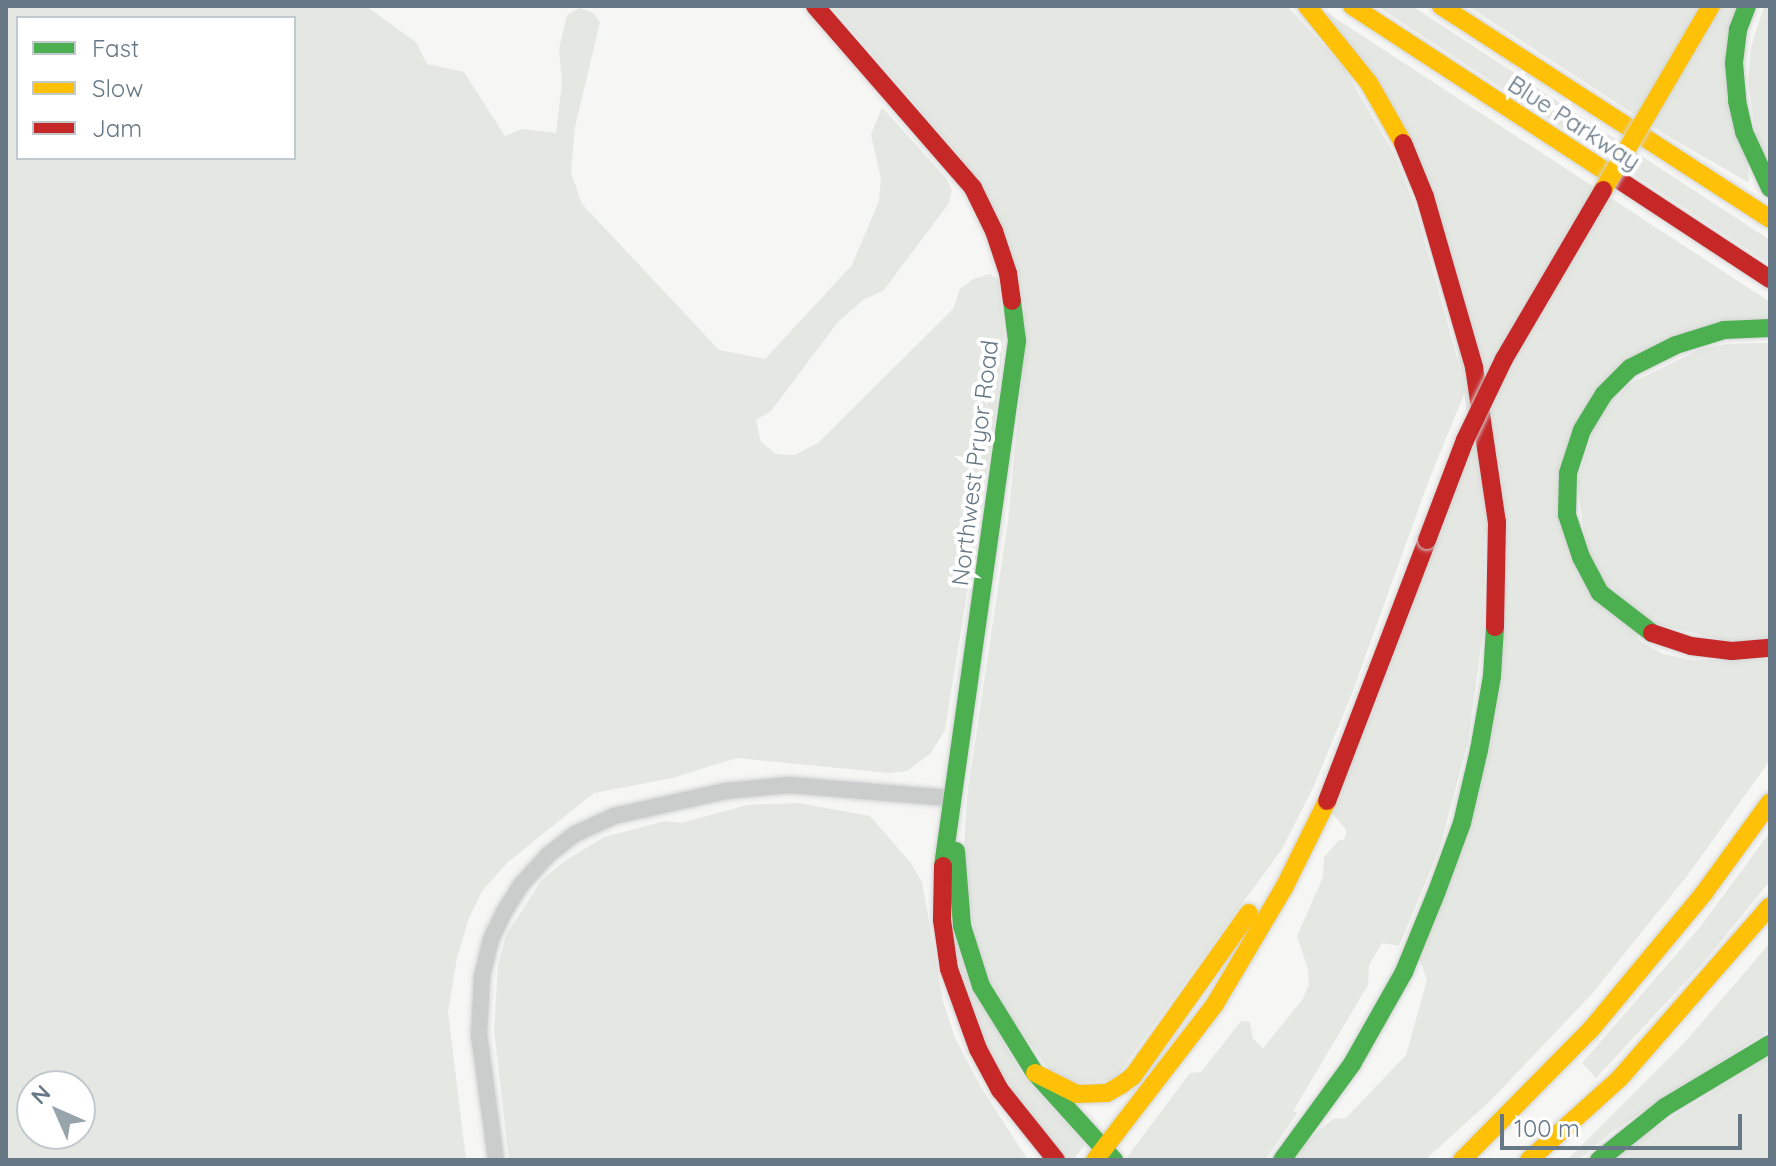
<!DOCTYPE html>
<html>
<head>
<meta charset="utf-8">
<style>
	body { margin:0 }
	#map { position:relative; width:1776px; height:1166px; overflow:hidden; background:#f6f6f5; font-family:Quicksand,sans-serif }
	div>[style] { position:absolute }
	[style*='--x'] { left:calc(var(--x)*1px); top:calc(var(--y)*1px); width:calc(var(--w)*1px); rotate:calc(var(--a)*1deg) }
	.green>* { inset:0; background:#e5e8e2 }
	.roads { filter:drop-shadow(0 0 2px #d3d4d5) drop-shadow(0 0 2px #d3d4d5) }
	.street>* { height:16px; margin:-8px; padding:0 8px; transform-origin:8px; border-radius:8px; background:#cbcccc }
	.fast>* { height:18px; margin:-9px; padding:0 9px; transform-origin:9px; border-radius:9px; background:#4caf50 }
	.slow>* { height:18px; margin:-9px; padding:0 9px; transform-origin:9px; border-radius:9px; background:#ffc107 }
	.jam>* { height:18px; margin:-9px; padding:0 9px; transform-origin:9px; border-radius:9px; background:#c62828 }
	.bridges { filter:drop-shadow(0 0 2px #d3d4d4) drop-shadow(0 0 2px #d3d4d4) }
	.slow-bridge>* { height:18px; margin:-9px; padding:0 9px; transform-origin:9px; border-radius:9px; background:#ffc107 }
	.jam-bridge>* { height:18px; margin:-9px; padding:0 9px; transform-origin:9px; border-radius:9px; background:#c62828 }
	span { translate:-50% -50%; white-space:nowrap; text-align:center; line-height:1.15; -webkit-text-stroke:8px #fff; paint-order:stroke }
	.street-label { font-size:24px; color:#667885 }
	.frame { position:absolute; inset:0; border:8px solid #667885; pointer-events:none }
	.legend { position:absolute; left:16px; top:16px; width:280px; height:144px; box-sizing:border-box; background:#fff; border:2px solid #c2c9ce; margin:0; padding:10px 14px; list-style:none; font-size:24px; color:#667885 }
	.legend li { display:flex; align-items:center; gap:16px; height:40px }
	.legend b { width:40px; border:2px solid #c2c9ce }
	.north { position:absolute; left:16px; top:1070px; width:80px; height:80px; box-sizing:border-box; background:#fff; border:2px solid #c2c9ce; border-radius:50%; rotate:315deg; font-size:22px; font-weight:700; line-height:32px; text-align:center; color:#667885 }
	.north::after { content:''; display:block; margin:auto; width:28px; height:36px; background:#98a4ac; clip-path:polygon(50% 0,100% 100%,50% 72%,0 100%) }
	.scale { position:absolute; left:1500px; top:1114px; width:242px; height:36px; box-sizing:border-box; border:4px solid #667885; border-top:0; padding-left:10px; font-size:24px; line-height:28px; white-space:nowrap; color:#667885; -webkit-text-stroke:6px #fff; paint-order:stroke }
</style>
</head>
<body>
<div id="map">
	<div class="green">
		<i style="clip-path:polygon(evenodd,6px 6px,366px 6px,416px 42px,427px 64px,464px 72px,505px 136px,522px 129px,556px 133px,562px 83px,559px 49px,567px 15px,580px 8px,593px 13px,600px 22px,575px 127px,571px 173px,582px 204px,719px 350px,765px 359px,852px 265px,879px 201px,881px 178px,871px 135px,882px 107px,946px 178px,952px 190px,949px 203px,884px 290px,863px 300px,838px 322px,771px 411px,756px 420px,761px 442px,776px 454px,795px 455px,818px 443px,953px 309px,960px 289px,973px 279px,990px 274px,999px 280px,1004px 335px,995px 418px,945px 730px,931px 753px,907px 771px,889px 773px,737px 758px,672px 778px,594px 793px,508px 862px,482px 891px,469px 918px,457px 958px,448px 1012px,466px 1160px,6px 1160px,6px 6px,18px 18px,294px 18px,294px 158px,18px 158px,18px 18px,6px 6px,32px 1086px,80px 1086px,80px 1134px,32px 1134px,32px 1086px)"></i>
		<i style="clip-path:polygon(831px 6px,1287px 6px,1342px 65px,1395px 156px,1415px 207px,1466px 390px,1430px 477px,1351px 696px,1314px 786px,1282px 849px,1114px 1080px,1076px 1083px,1049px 1069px,1013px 1021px,988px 978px,975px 938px,968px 892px,964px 846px,967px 796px,1008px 521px,1025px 344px,1024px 305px,1015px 263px,961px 158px)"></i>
		<i style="clip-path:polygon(1377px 6px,1412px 6px,1770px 240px,1770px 264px)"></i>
		<i style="clip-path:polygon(1468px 6px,1736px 6px,1749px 183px,1666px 135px)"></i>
		<i style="clip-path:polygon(1764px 6px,1770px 6px,1770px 165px,1757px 142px,1748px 81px,1751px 47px)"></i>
		<i style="clip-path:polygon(1326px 12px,1770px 302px,1770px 325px,1651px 347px,1558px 485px,1640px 641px,1663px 654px,1692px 660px,1770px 659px,1770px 760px,1687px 876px,1591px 995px,1490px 1101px,1425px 1160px,1291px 1160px,1303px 1144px,1333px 1119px,1346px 1118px,1406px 1055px,1427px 980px,1419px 958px,1502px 637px,1437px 219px)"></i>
		<i style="clip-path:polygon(1770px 343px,1770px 639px,1739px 644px,1637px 619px,1587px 553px,1577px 482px,1594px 428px,1629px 384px,1701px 349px,1727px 344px)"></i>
		<i style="clip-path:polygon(1474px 440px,1485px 530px,1483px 633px,1468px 741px,1440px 847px,1399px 946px,1382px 943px,1369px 965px,1368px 985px,1293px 1111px,1298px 1112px,1265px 1160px,1130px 1160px,1127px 1157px,1190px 1073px,1201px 1072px,1241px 1021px,1250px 1022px,1253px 1039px,1263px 1048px,1303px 999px,1309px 984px,1308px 969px,1297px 936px,1323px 877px,1324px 857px,1339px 840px,1344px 840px,1347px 831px,1332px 813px)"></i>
		<i style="clip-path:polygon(799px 803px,870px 816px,910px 862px,922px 882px,943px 1001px,955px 1038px,982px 1089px,1028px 1160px,509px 1160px,494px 1031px,498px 966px,506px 935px,541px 881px,566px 860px,604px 837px,665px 821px,681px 823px,747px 805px)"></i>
		<i style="clip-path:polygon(1770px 832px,1770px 881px,1703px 963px,1596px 1078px,1582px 1063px,1700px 927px)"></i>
		<i style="clip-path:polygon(950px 885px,977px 995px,1023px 1076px,1083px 1141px,1084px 1146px,1073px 1160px,1068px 1159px,1035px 1124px,986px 1050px,955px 956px)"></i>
		<i style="clip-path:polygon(1770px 943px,1770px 1030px,1610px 1133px,1579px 1160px,1567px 1160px,1685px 1042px)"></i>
		<i style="clip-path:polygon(1770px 1056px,1770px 1160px,1614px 1160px,1644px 1135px)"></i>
	</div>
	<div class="roads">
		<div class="street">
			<i style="--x:496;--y:1160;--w:126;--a:-97.7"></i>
			<i style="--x:479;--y:1035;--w:59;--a:-87.1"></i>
			<i style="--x:482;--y:976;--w:38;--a:-76"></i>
			<i style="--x:491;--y:939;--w:30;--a:-64"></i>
			<i style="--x:504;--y:912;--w:31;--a:-58"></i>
			<i style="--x:520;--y:886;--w:42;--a:-47.9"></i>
			<i style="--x:548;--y:855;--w:34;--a:-38"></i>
			<i style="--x:575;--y:834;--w:43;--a:-24.8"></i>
			<i style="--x:614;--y:816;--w:115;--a:-12.6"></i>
			<i style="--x:726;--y:791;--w:63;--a:-5.4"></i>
			<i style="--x:789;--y:785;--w:164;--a:4.6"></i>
		</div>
		<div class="fast">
			<i style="--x:1747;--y:6;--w:26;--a:111"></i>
			<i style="--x:1738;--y:30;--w:33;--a:97"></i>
			<i style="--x:1734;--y:63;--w:38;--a:85"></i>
			<i style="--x:1737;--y:101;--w:32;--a:77"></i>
			<i style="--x:1744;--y:132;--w:62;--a:65.1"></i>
			<i style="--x:1652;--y:633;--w:66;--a:-142.4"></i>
			<i style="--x:1600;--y:593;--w:41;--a:-117.8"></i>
			<i style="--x:1581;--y:557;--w:44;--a:-108.4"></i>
			<i style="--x:1567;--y:515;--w:42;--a:-88.6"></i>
			<i style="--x:1568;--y:473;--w:45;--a:-72"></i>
			<i style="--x:1582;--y:430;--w:42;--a:-58.6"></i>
			<i style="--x:1604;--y:394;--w:37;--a:-45"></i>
			<i style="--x:1630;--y:368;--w:51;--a:-26.6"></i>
			<i style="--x:1676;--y:345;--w:50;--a:-17.4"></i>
			<i style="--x:1724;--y:330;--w:46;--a:-2.5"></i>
			<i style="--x:956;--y:851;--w:75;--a:85.4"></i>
			<i style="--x:962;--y:926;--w:63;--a:72.4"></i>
			<i style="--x:981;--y:986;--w:102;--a:58.2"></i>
			<i style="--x:1035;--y:1073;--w:118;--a:47.8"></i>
			<i style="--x:943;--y:866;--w:530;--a:-81.98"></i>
			<i style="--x:1017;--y:341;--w:40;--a:-97.1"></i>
			<i style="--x:1282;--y:1160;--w:119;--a:-53.9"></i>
			<i style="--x:1352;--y:1064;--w:106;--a:-60.5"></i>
			<i style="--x:1404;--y:972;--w:87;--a:-67.8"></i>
			<i style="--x:1437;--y:891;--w:72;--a:-69.8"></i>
			<i style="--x:1462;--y:823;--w:75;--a:-76.9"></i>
			<i style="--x:1479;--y:750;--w:75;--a:-80"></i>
			<i style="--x:1492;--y:676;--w:49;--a:-86.5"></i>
			<i style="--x:1599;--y:1160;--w:85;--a:-38.8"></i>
			<i style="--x:1665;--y:1107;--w:122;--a:-31"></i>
		</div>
		<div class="slow">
			<i style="--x:1307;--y:6;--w:99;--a:51.2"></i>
			<i style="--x:1369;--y:83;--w:69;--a:60.5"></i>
			<i style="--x:1352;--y:6;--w:311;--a:33.1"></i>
			<i style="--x:1441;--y:6;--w:392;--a:32.9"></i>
			<i style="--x:1035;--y:1073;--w:47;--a:26.6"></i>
			<i style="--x:1077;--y:1094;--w:30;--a:-2"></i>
			<i style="--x:1107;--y:1093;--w:16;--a:-30"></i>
			<i style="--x:1121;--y:1085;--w:15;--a:-37"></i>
			<i style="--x:1133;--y:1076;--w:200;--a:-54.6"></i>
			<i style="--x:1095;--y:1160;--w:197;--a:-52.4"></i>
			<i style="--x:1215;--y:1004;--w:137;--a:-59.3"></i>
			<i style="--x:1285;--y:886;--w:95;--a:-63.7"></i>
			<i style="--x:1462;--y:1160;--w:185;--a:-45.4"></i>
			<i style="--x:1592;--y:1028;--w:175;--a:-50.3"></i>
			<i style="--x:1704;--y:893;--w:112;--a:-54"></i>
			<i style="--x:1529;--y:1160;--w:122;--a:-42"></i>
			<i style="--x:1620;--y:1078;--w:228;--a:-48.9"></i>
		</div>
		<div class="jam">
			<i style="--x:815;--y:6;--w:241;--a:49"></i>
			<i style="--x:973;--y:188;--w:48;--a:64"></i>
			<i style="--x:994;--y:231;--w:44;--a:71.6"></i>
			<i style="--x:1008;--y:273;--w:28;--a:82"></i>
			<i style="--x:1403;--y:143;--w:58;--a:67.8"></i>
			<i style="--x:1425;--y:197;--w:177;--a:73.9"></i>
			<i style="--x:1474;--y:367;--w:157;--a:81.6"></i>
			<i style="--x:1497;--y:522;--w:105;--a:91.1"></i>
			<i style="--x:1613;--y:176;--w:188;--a:33.3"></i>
			<i style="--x:1652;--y:633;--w:41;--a:18.4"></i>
			<i style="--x:1691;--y:646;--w:41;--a:7"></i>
			<i style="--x:1732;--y:651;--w:38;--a:-5"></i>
			<i style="--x:1327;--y:801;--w:280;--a:-69"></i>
			<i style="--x:943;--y:866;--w:54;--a:91.1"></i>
			<i style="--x:942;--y:920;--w:49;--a:81.9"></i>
			<i style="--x:949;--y:969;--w:85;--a:70.1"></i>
			<i style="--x:978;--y:1049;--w:47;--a:61.8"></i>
			<i style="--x:1000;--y:1090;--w:90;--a:51.3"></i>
		</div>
	</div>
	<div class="bridges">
		<div class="slow-bridge">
			<i style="--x:1603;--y:190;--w:213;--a:-59.6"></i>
		</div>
		<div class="jam-bridge">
			<i style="--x:1427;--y:540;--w:107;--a:-69.2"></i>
			<i style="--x:1465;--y:440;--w:90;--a:-64.3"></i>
			<i style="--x:1504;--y:359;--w:196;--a:-59.6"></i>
		</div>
	</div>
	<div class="street-label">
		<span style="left:1574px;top:123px;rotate:33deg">Blue Parkway</span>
		<span style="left:975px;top:463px;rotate:-83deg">Northwest Pryor Road</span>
	</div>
	<div class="frame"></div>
	<ul class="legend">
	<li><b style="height:10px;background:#4caf50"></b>Fast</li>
	<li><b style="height:10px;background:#ffc107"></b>Slow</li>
	<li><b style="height:10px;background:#c62828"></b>Jam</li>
	</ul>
	<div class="north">N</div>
	<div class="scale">100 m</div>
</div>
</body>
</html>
